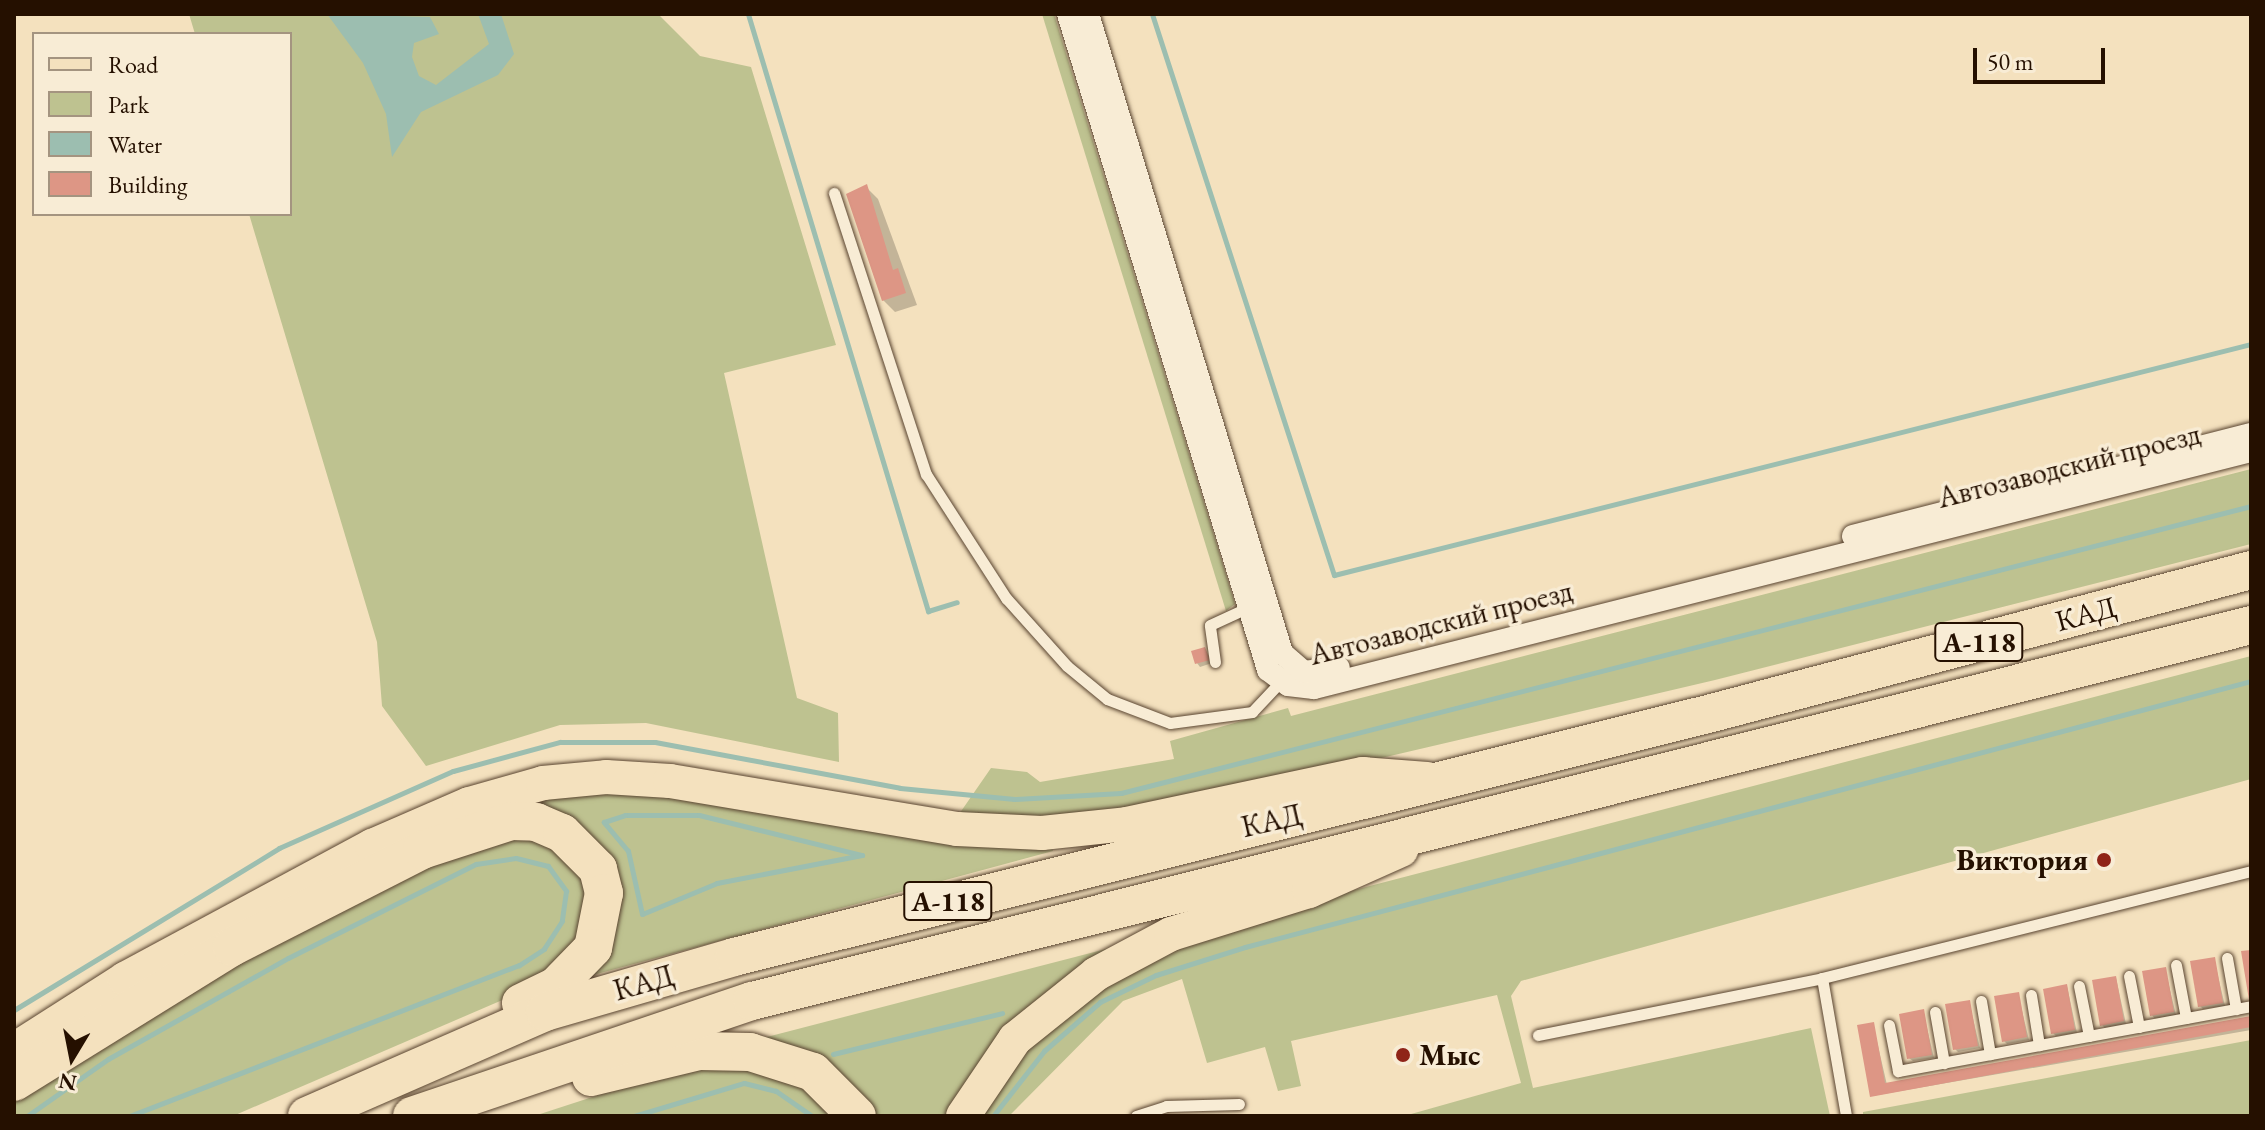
<!DOCTYPE html>
<html>
<head>
<meta charset="utf-8">
<style>
	body { margin:0 }
	#map { position:relative; width:2265px; height:1130px; overflow:hidden; background:#f4e1be; font-family:"EB Garamond",serif }
	div>[style] { position:absolute }
	[style*='--x'] { left:calc(var(--x)*1px); top:calc(var(--y)*1px); width:calc(var(--w)*1px); rotate:calc(var(--a)*1deg) }
	.green>* { inset:0; background:#bec290 }
	.water>* { inset:0; background:#9cbeb0 }
	.shadow>* { inset:0; background:#0003 }
	.stream>* { height:5px; margin:-2.5px; padding:0 2.5px; transform-origin:2.5px; border-radius:2.5px; background:#9cbeb0 }
	.building>* { inset:0; background:#dd9685 }
	.roads { filter:drop-shadow(0 0 2px #594430) drop-shadow(0 0 2px #594430) }
	.lane>* { height:11px; margin:-5.5px; padding:0 5.5px; transform-origin:5.5px; border-radius:5.5px; background:#f8ecd5 }
	.street>* { height:22px; margin:-11px; padding:0 11px; transform-origin:11px; border-radius:11px; background:#f8ecd5 }
	.primary>* { height:34px; margin:-17px; padding:0 17px; transform-origin:17px; border-radius:17px; background:#f4e1be }
	.highway>* { height:38px; margin:-19px; padding:0 19px; transform-origin:19px; border-radius:19px; background:#f4e1be }
	.dots>* { width:22px; height:22px; translate:-50% -50%; box-sizing:border-box; border:4px solid #f8ecd5; border-radius:50% }
	span { translate:-50% -50%; white-space:nowrap; text-align:center; line-height:1.15; -webkit-text-stroke:7px #f8ecd5; paint-order:stroke }
	.shield-label span { padding:2px 6px; background:#f8ecd5; border:2px solid; border-radius:6px; -webkit-text-stroke-width:0 }
	.shield-label { font-size:28px; color:#251000; font-weight:700 }
	.street-label { font-size:30px; color:#251000 }
	.poi-label { font-size:30px; color:#251000; font-weight:700 }
	.right { translate:-100% -50%; text-align:right }
	.left { translate:0 -50%; text-align:left }
	.frame { position:absolute; inset:0; border:16px solid #251000; pointer-events:none }
	.legend { position:absolute; left:32px; top:32px; width:260px; height:184px; box-sizing:border-box; background:#f8ecd5; border:2px solid #a49480; margin:0; padding:10px 14px; list-style:none; font-size:24px; color:#251000 }
	.legend li { display:flex; align-items:center; gap:16px; height:40px }
	.legend b { width:40px; border:2px solid #a49480 }
	.north { position:absolute; left:32px; top:1018px; width:80px; height:80px; -webkit-text-stroke:6px #f8ecd5; paint-order:stroke; rotate:190deg; font-size:22px; font-weight:700; line-height:32px; text-align:center; color:#251000 }
	.north::after { content:''; display:block; margin:auto; width:28px; height:36px; background:#251000; clip-path:polygon(50% 0,100% 100%,50% 72%,0 100%) }
	.scale { position:absolute; left:1973px; top:48px; width:132px; height:36px; box-sizing:border-box; border:4px solid #251000; border-top:0; padding-left:10px; font-size:24px; line-height:28px; white-space:nowrap; color:#251000; -webkit-text-stroke:6px #f8ecd5; paint-order:stroke }
</style>
</head>
<body>
<div id="map">
	<div class="green">
		<i style="clip-path:polygon(189px 14px,658px 14px,700px 56px,751px 67px,836px 345px,724px 373px,797px 698px,838px 713px,839px 762px,646px 723px,560px 725px,426px 766px,382px 706px,377px 642px,249px 214px,290px 214px,290px 34px,195px 34px)"></i>
		<i style="clip-path:polygon(1042px 14px,1054px 14px,1235px 604px,1226px 611px)"></i>
		<i style="clip-path:polygon(2251px 469px,2251px 544px,1715px 680px,1159px 810px,1062px 824px,955px 820px,991px 768px,1027px 772px,1040px 782px,1174px 759px,1170px 741px,1288px 708px,1291px 716px)"></i>
		<i style="clip-path:polygon(2251px 656px,2251px 779px,1521px 981px,1511px 996px,1533px 1088px,1811px 1028px,1830px 1116px,1404px 1116px,1521px 1083px,1497px 995px,1291px 1041px,1301px 1086px,1278px 1091px,1265px 1047px,1207px 1063px,1182px 979px,1123px 1001px,1009px 1116px,973px 1116px,1018px 1054px,1118px 972px,1236px 921px)"></i>
		<i style="clip-path:polygon(614px 790px,1052px 847px,1053px 851px,593px 975px,617px 909px,515px 804px)"></i>
		<i style="clip-path:polygon(533px 834px,584px 872px,587px 936px,535px 986px,233px 1116px,14px 1116px,14px 1095px,158px 1001px,438px 855px)"></i>
		<i style="clip-path:polygon(1106px 949px,1107px 954px,950px 1116px,870px 1116px,763px 1038px)"></i>
		<i style="clip-path:polygon(2251px 1040px,2251px 1116px,1863px 1116px,1863px 1112px)"></i>
		<i style="clip-path:polygon(700px 1062px,768px 1064px,816px 1090px,839px 1116px,534px 1116px)"></i>
	</div>
	<div class="water">
		<i style="clip-path:polygon(327px 14px,430px 17px,439px 34px,414px 43px,412px 57px,419px 76px,436px 85px,489px 44px,478px 14px,501px 14px,514px 54px,498px 75px,421px 112px,392px 157px,386px 114px,363px 63px)"></i>
	</div>
	<div class="shadow">
		<i style="clip-path:polygon(866px 187px,878px 199px,917px 305px,895px 312px,883px 300px)"></i>
		<i style="clip-path:polygon(1205px 649px,1212px 663px,1200px 667px,1197px 663px)"></i>
		<i style="clip-path:polygon(2214px 959px,2225px 1006px,2203px 1009px,2200px 1006px)"></i>
		<i style="clip-path:polygon(2165px 969px,2176px 1015px,2155px 1019px,2152px 1015px)"></i>
		<i style="clip-path:polygon(2116px 978px,2126px 1024px,2105px 1028px,2102px 1025px)"></i>
		<i style="clip-path:polygon(2067px 986px,2077px 1033px,2056px 1036px,2053px 1033px)"></i>
		<i style="clip-path:polygon(2018px 994px,2029px 1040px,2007px 1044px,2004px 1041px)"></i>
		<i style="clip-path:polygon(1969px 1002px,1980px 1048px,1958px 1052px,1955px 1049px)"></i>
		<i style="clip-path:polygon(1923px 1011px,1934px 1058px,1913px 1061px,1909px 1058px)"></i>
		<i style="clip-path:polygon(2251px 1018px,2251px 1030px,1872px 1096px,1873px 1024px,1887px 1085px)"></i>
	</div>
	<div class="stream">
		<i style="--x:748;--y:14;--w:624;--a:73.22"></i>
		<i style="--x:928;--y:611;--w:30;--a:-17"></i>
		<i style="--x:1152;--y:14;--w:590;--a:72.03"></i>
		<i style="--x:1334;--y:575;--w:946;--a:-14.14"></i>
		<i style="--x:625;--y:815;--w:74;--a:0"></i>
		<i style="--x:699;--y:815;--w:168;--a:13.8"></i>
		<i style="--x:862;--y:855;--w:148;--a:169.1"></i>
		<i style="--x:717;--y:883;--w:81;--a:157.5"></i>
		<i style="--x:642;--y:914;--w:65;--a:-102.5"></i>
		<i style="--x:628;--y:851;--w:38;--a:-130"></i>
		<i style="--x:604;--y:822;--w:22;--a:-18"></i>
		<i style="--x:14;--y:1010;--w:311;--a:-31.4"></i>
		<i style="--x:279;--y:848;--w:190;--a:-23.9"></i>
		<i style="--x:453;--y:771;--w:111;--a:-15.2"></i>
		<i style="--x:560;--y:742;--w:95;--a:0"></i>
		<i style="--x:655;--y:742;--w:249;--a:10.6"></i>
		<i style="--x:900;--y:788;--w:115;--a:5.5"></i>
		<i style="--x:1014;--y:799;--w:107;--a:-3.2"></i>
		<i style="--x:1121;--y:793;--w:1166;--a:-14.25"></i>
		<i style="--x:833;--y:1054;--w:174;--a:-13.6"></i>
		<i style="--x:27;--y:1116;--w:99;--a:-35.1"></i>
		<i style="--x:108;--y:1059;--w:206;--a:-29.3"></i>
		<i style="--x:288;--y:958;--w:210;--a:-26.6"></i>
		<i style="--x:476;--y:864;--w:40;--a:-8.5"></i>
		<i style="--x:516;--y:858;--w:33;--a:14"></i>
		<i style="--x:548;--y:866;--w:31;--a:54"></i>
		<i style="--x:566;--y:891;--w:30;--a:98"></i>
		<i style="--x:562;--y:921;--w:33;--a:123"></i>
		<i style="--x:544;--y:949;--w:30;--a:147"></i>
		<i style="--x:519;--y:965;--w:418;--a:158.8"></i>
		<i style="--x:634;--y:1116;--w:115;--a:-16.7"></i>
		<i style="--x:744;--y:1083;--w:33;--a:14"></i>
		<i style="--x:776;--y:1091;--w:44;--a:34.8"></i>
		<i style="--x:993;--y:1116;--w:83;--a:-51.9"></i>
		<i style="--x:1044;--y:1051;--w:74;--a:-41.2"></i>
		<i style="--x:1100;--y:1002;--w:62;--a:-25.7"></i>
		<i style="--x:1156;--y:975;--w:93;--a:-17.5"></i>
		<i style="--x:1245;--y:947;--w:1041;--a:-14.81"></i>
	</div>
	<div class="building">
		<i style="clip-path:polygon(867px 184px,893px 270px,898px 268px,906px 293px,882px 301px,846px 194px)"></i>
		<i style="clip-path:polygon(1205px 647px,1210px 660px,1195px 664px,1191px 651px)"></i>
		<i style="clip-path:polygon(2251px 950px,2251px 1000px,2249px 1000px,2241px 951px)"></i>
		<i style="clip-path:polygon(2215px 957px,2223px 1003px,2198px 1007px,2190px 961px)"></i>
		<i style="clip-path:polygon(2166px 967px,2174px 1012px,2150px 1016px,2142px 971px)"></i>
		<i style="clip-path:polygon(2116px 976px,2124px 1021px,2100px 1026px,2092px 980px)"></i>
		<i style="clip-path:polygon(2067px 984px,2075px 1030px,2051px 1034px,2043px 989px)"></i>
		<i style="clip-path:polygon(2019px 992px,2027px 1037px,2002px 1042px,1994px 996px)"></i>
		<i style="clip-path:polygon(1970px 1000px,1978px 1046px,1953px 1050px,1945px 1004px)"></i>
		<i style="clip-path:polygon(1924px 1009px,1932px 1055px,1907px 1059px,1899px 1014px)"></i>
		<i style="clip-path:polygon(2251px 1016px,2251px 1027px,1870px 1097px,1857px 1025px,1874px 1022px,1885px 1083px)"></i>
	</div>
	<div class="roads">
		<div class="lane">
			<i style="--x:834;--y:193;--w:296;--a:71.9"></i>
			<i style="--x:926;--y:474;--w:148;--a:57.2"></i>
			<i style="--x:1006;--y:598;--w:91;--a:48.1"></i>
			<i style="--x:1067;--y:666;--w:52;--a:39.5"></i>
			<i style="--x:1107;--y:699;--w:67;--a:20.9"></i>
			<i style="--x:1170;--y:723;--w:83;--a:-7.6"></i>
			<i style="--x:1252;--y:712;--w:45;--a:-46.8"></i>
			<i style="--x:1215;--y:662;--w:37;--a:-98"></i>
			<i style="--x:1210;--y:625;--w:43;--a:-24.8"></i>
			<i style="--x:2227;--y:958;--w:52;--a:80"></i>
			<i style="--x:2176;--y:965;--w:54;--a:79.3"></i>
			<i style="--x:2129;--y:976;--w:52;--a:78.9"></i>
			<i style="--x:1822;--y:978;--w:140;--a:80.1"></i>
			<i style="--x:2079;--y:986;--w:51;--a:78.7"></i>
			<i style="--x:2031;--y:995;--w:51;--a:80.9"></i>
			<i style="--x:1981;--y:1001;--w:54;--a:80.4"></i>
			<i style="--x:1935;--y:1012;--w:52;--a:80"></i>
			<i style="--x:1889;--y:1025;--w:47;--a:78.9"></i>
			<i style="--x:1898;--y:1071;--w:359;--a:-10.4"></i>
			<i style="--x:1538;--y:1035;--w:290;--a:-11.3"></i>
			<i style="--x:1822;--y:978;--w:442;--a:-14"></i>
			<i style="--x:1136;--y:1116;--w:32;--a:-18"></i>
			<i style="--x:1166;--y:1106;--w:73;--a:-1.6"></i>
		</div>
		<div class="street">
			<i style="--x:1068;--y:14;--w:686;--a:73.04"></i>
			<i style="--x:1268;--y:670;--w:25;--a:37"></i>
			<i style="--x:1288;--y:685;--w:26;--a:7"></i>
			<i style="--x:1314;--y:688;--w:967;--a:-14.19"></i>
			<i style="--x:1088;--y:14;--w:668;--a:73.11"></i>
			<i style="--x:1282;--y:653;--w:29;--a:41"></i>
			<i style="--x:1304;--y:672;--w:35;--a:-7"></i>
			<i style="--x:1853;--y:536;--w:411;--a:-14.4"></i>
		</div>
		<div class="primary">
			<i style="--x:14;--y:1050;--w:132;--a:-32.6"></i>
			<i style="--x:125;--y:979;--w:281;--a:-28.3"></i>
			<i style="--x:372;--y:846;--w:106;--a:-23.4"></i>
			<i style="--x:469;--y:804;--w:77;--a:-15.8"></i>
			<i style="--x:543;--y:783;--w:63;--a:-5.4"></i>
			<i style="--x:606;--y:777;--w:64;--a:3.6"></i>
			<i style="--x:670;--y:781;--w:291;--a:9.5"></i>
			<i style="--x:957;--y:829;--w:85;--a:2.7"></i>
			<i style="--x:1042;--y:833;--w:85;--a:-6"></i>
			<i style="--x:1127;--y:824;--w:241;--a:-12"></i>
			<i style="--x:1363;--y:774;--w:64;--a:4.5"></i>
			<i style="--x:963;--y:1116;--w:93;--a:-56"></i>
			<i style="--x:1015;--y:1039;--w:104;--a:-38.7"></i>
			<i style="--x:1096;--y:974;--w:85;--a:-28.1"></i>
			<i style="--x:1171;--y:934;--w:145;--a:-17.3"></i>
			<i style="--x:1309;--y:891;--w:101;--a:-24"></i>
		</div>
		<div class="highway">
			<i style="--x:591;--y:1077;--w:111;--a:-13.5"></i>
			<i style="--x:699;--y:1051;--w:51;--a:1.1"></i>
			<i style="--x:750;--y:1052;--w:66;--a:17.6"></i>
			<i style="--x:813;--y:1072;--w:62;--a:45"></i>
			<i style="--x:14;--y:1082;--w:256;--a:-31.8"></i>
			<i style="--x:232;--y:947;--w:213;--a:-27"></i>
			<i style="--x:422;--y:850;--w:94;--a:-18"></i>
			<i style="--x:511;--y:821;--w:25;--a:2"></i>
			<i style="--x:536;--y:822;--w:28;--a:23"></i>
			<i style="--x:562;--y:833;--w:51;--a:45"></i>
			<i style="--x:598;--y:869;--w:25;--a:76"></i>
			<i style="--x:604;--y:893;--w:56;--a:101.3"></i>
			<i style="--x:593;--y:948;--w:53;--a:134.2"></i>
			<i style="--x:556;--y:986;--w:39;--a:154"></i>
			<i style="--x:307;--y:1116;--w:260;--a:-23.6"></i>
			<i style="--x:545;--y:1012;--w:197;--a:-16.2"></i>
			<i style="--x:734;--y:957;--w:1004;--a:-14.01"></i>
			<i style="--x:1708;--y:714;--w:562;--a:-14.85"></i>
			<i style="--x:412;--y:1116;--w:359;--a:-18.7"></i>
			<i style="--x:752;--y:1001;--w:1545;--a:-14.08"></i>
		</div>
	</div>
	<div class="dots">
		<i style="left:2104px;top:860px;background:#8f2418"></i>
		<i style="left:1403px;top:1055px;background:#8f2418"></i>
	</div>
	<div class="shield-label">
		<span style="left:1979px;top:642px">А-118</span>
		<span style="left:948px;top:901px">А-118</span>
	</div>
	<div class="street-label">
		<span style="left:2069px;top:466px;rotate:-14deg">Автозаводский проезд</span>
		<span style="left:2086px;top:614px;rotate:-15deg">КАД</span>
		<span style="left:1441px;top:623px;rotate:-14deg">Автозаводский проезд</span>
		<span style="left:1272px;top:821px;rotate:-13deg">КАД</span>
		<span style="left:644px;top:983px;rotate:-16deg">КАД</span>
	</div>
	<div class="poi-label">
		<span class="right" style="left:2088px;top:860px">Виктория</span>
		<span class="left" style="left:1419px;top:1055px">Мыс</span>
	</div>
	<div class="frame"></div>
	<ul class="legend">
	<li><b style="height:10px;background:#f4e1be"></b>Road</li>
	<li><b style="height:22px;background:#bec290"></b>Park</li>
	<li><b style="height:22px;background:#9cbeb0"></b>Water</li>
	<li><b style="height:22px;background:#dd9685"></b>Building</li>
	</ul>
	<div class="north">N</div>
	<div class="scale">50 m</div>
</div>
</body>
</html>
